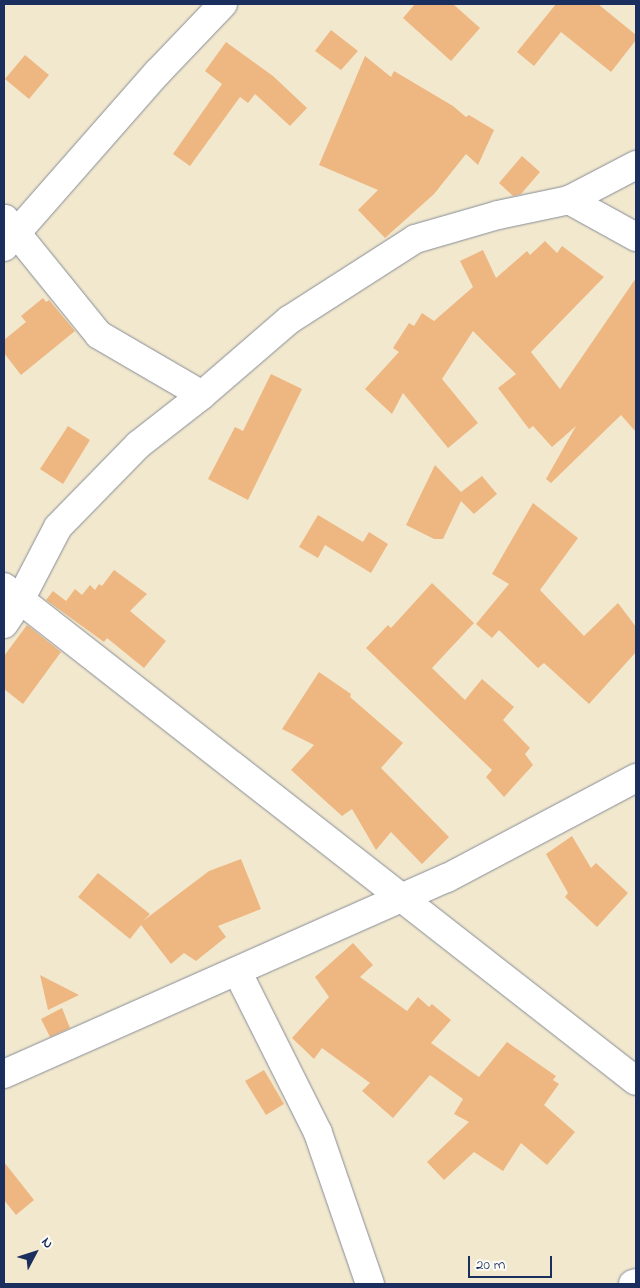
<!DOCTYPE html>
<html>
<head>
<meta charset="utf-8">
<style>
	body { margin:0 }
	#map { position:relative; width:640px; height:1288px; overflow:hidden; background:#f2e8ce; font-family:"Indie Flower",sans-serif }
	div>[style] { position:absolute }
	[style*='--x'] { left:calc(var(--x)*1px); top:calc(var(--y)*1px); width:calc(var(--w)*1px); rotate:calc(var(--a)*1deg) }
	.building>* { inset:0; background:#eeb782 }
	.roads { filter:drop-shadow(0 0 1px #868c96) drop-shadow(0 0 1px #868c96) }
	.minor>* { height:28px; margin:-14px; padding:0 14px; transform-origin:14px; border-radius:14px; background:#fff }
	span { translate:-50% -50%; white-space:nowrap; text-align:center; line-height:1.15; -webkit-text-stroke:4px #fdfcf7; paint-order:stroke }
	.frame { position:absolute; inset:0; border:5px solid #1b2f5e; pointer-events:none }
	.north { position:absolute; left:10px; top:1228px; width:50px; height:50px; -webkit-text-stroke:4px #fdfcf7; paint-order:stroke; rotate:50deg; font-size:14px; font-weight:700; line-height:20px; text-align:center; color:#1b2f5e }
	.north::after { content:''; display:block; margin:auto; width:18px; height:22px; background:#1b2f5e; clip-path:polygon(50% 0,100% 100%,50% 72%,0 100%) }
	.scale { position:absolute; left:468px; top:1256px; width:84px; height:22px; box-sizing:border-box; border:2px solid #1b2f5e; border-top:0; padding-left:6px; font-size:15px; line-height:18px; white-space:nowrap; color:#1b2f5e; -webkit-text-stroke:4px #fdfcf7; paint-order:stroke }
</style>
</head>
<body>
<div id="map">
	<div class="building">
		<i style="clip-path:polygon(415px 4px,453px 4px,480px 28px,451px 61px,403px 18px)"></i>
		<i style="clip-path:polygon(556px 4px,598px 4px,636px 35px,636px 40px,611px 72px,561px 32px,534px 66px,517px 52px)"></i>
		<i style="clip-path:polygon(331px 30px,358px 51px,341px 70px,315px 51px)"></i>
		<i style="clip-path:polygon(226px 42px,273px 76px,307px 108px,290px 126px,255px 94px,248px 103px,240px 97px,190px 166px,173px 154px,222px 84px,205px 71px)"></i>
		<i style="clip-path:polygon(25px 55px,49px 75px,29px 99px,5px 79px)"></i>
		<i style="clip-path:polygon(365px 56px,391px 77px,394px 71px,453px 106px,466px 117px,469px 115px,494px 130px,478px 165px,466px 154px,434px 194px,385px 238px,358px 210px,378px 190px,319px 165px)"></i>
		<i style="clip-path:polygon(522px 156px,540px 172px,521px 194px,513px 196px,499px 183px)"></i>
		<i style="clip-path:polygon(545px 241px,557px 253px,562px 246px,604px 277px,531px 352px,560px 389px,636px 278px,636px 432px,621px 415px,551px 483px,546px 479px,576px 426px,552px 447px,533px 426px,529px 429px,498px 388px,516px 374px,473px 331px,442px 379px,478px 423px,448px 448px,403px 393px,392px 414px,365px 389px,399px 352px,393px 348px,409px 323px,414px 326px,422px 313px,434px 321px,473px 287px,460px 261px,483px 250px,496px 278px,527px 251px,530px 255px)"></i>
		<i style="clip-path:polygon(43px 298px,46px 302px,49px 300px,75px 331px,21px 375px,4px 353px,4px 340px,26px 322px,21px 316px)"></i>
		<i style="clip-path:polygon(271px 374px,302px 389px,248px 500px,208px 479px,235px 427px,243px 431px)"></i>
		<i style="clip-path:polygon(68px 426px,90px 440px,63px 484px,40px 469px)"></i>
		<i style="clip-path:polygon(435px 465px,461px 492px,482px 476px,497px 494px,474px 514px,461px 501px,443px 539px,434px 539px,406px 525px)"></i>
		<i style="clip-path:polygon(533px 503px,578px 538px,540px 590px,584px 636px,618px 603px,636px 627px,636px 652px,589px 704px,544px 663px,538px 668px,499px 630px,492px 638px,476px 624px,509px 584px,492px 574px)"></i>
		<i style="clip-path:polygon(318px 515px,363px 542px,369px 532px,388px 544px,371px 573px,325px 545px,318px 558px,299px 547px)"></i>
		<i style="clip-path:polygon(114px 570px,147px 594px,130px 611px,166px 641px,144px 668px,107px 638px,104px 642px,46px 600px,53px 591px,66px 601px,75px 589px,82px 595px,90px 585px,95px 590px,99px 584px,102px 586px)"></i>
		<i style="clip-path:polygon(432px 583px,474px 623px,432px 668px,465px 700px,482px 679px,514px 707px,503px 720px,530px 748px,525px 754px,533px 765px,504px 797px,486px 777px,492px 770px,366px 648px,388px 625px,391px 628px)"></i>
		<i style="clip-path:polygon(27px 625px,61px 652px,23px 704px,4px 689px,4px 656px)"></i>
		<i style="clip-path:polygon(319px 672px,351px 694px,350px 697px,403px 743px,381px 768px,449px 837px,422px 864px,391px 832px,376px 850px,352px 809px,342px 816px,291px 770px,314px 745px,282px 729px)"></i>
		<i style="clip-path:polygon(572px 836px,591px 868px,596px 863px,628px 893px,597px 927px,565px 897px,568px 893px,546px 854px)"></i>
		<i style="clip-path:polygon(241px 859px,261px 909px,218px 926px,226px 937px,196px 961px,184px 953px,171px 964px,141px 925px,130px 939px,78px 897px,98px 873px,150px 914px,143px 921px,209px 871px)"></i>
		<i style="clip-path:polygon(353px 943px,373px 965px,360px 977px,407px 1011px,418px 997px,429px 1007px,432px 1004px,451px 1020px,431px 1043px,479px 1077px,507px 1042px,556px 1076px,553px 1080px,559px 1084px,544px 1105px,575px 1132px,547px 1165px,521px 1143px,503px 1171px,474px 1152px,444px 1180px,427px 1162px,469px 1122px,454px 1114px,463px 1099px,430px 1075px,393px 1118px,362px 1091px,370px 1083px,322px 1048px,314px 1059px,292px 1038px,329px 997px,315px 977px)"></i>
		<i style="clip-path:polygon(40px 975px,79px 995px,48px 1010px)"></i>
		<i style="clip-path:polygon(62px 1008px,70px 1028px,50px 1037px,41px 1019px)"></i>
		<i style="clip-path:polygon(264px 1070px,284px 1104px,266px 1115px,245px 1081px)"></i>
		<i style="clip-path:polygon(4px 1162px,34px 1200px,16px 1215px,4px 1200px)"></i>
	</div>
	<div class="roads">
		<div class="minor">
			<i style="--x:569;--y:200;--w:77;--a:28.9"></i>
			<i style="--x:5;--y:219;--w:149;--a:51"></i>
			<i style="--x:99;--y:335;--w:119;--a:30.2"></i>
			<i style="--x:4;--y:247;--w:233;--a:-48.7"></i>
			<i style="--x:158;--y:72;--w:94;--a:-46.3"></i>
			<i style="--x:4;--y:587;--w:802;--a:38.01"></i>
			<i style="--x:4;--y:624;--w:29;--a:-56"></i>
			<i style="--x:20;--y:600;--w:82;--a:-62.5"></i>
			<i style="--x:58;--y:527;--w:115;--a:-45.7"></i>
			<i style="--x:138;--y:445;--w:81;--a:-38"></i>
			<i style="--x:202;--y:395;--w:115;--a:-40.8"></i>
			<i style="--x:289;--y:320;--w:150;--a:-32.7"></i>
			<i style="--x:415;--y:239;--w:86;--a:-16.1"></i>
			<i style="--x:498;--y:215;--w:73;--a:-11.9"></i>
			<i style="--x:569;--y:200;--w:76;--a:-27.6"></i>
			<i style="--x:237;--y:971;--w:181;--a:63.4"></i>
			<i style="--x:318;--y:1133;--w:160;--a:71"></i>
			<i style="--x:4;--y:1074;--w:484;--a:-23.9"></i>
			<i style="--x:447;--y:878;--w:214;--a:-27.9"></i>
			<i style="--x:633;--y:1284;--w:3;--a:-18"></i>
		</div>
	</div>
	<div class="frame"></div>
	<div class="north">N</div>
	<div class="scale">20 m</div>
</div>
</body>
</html>
